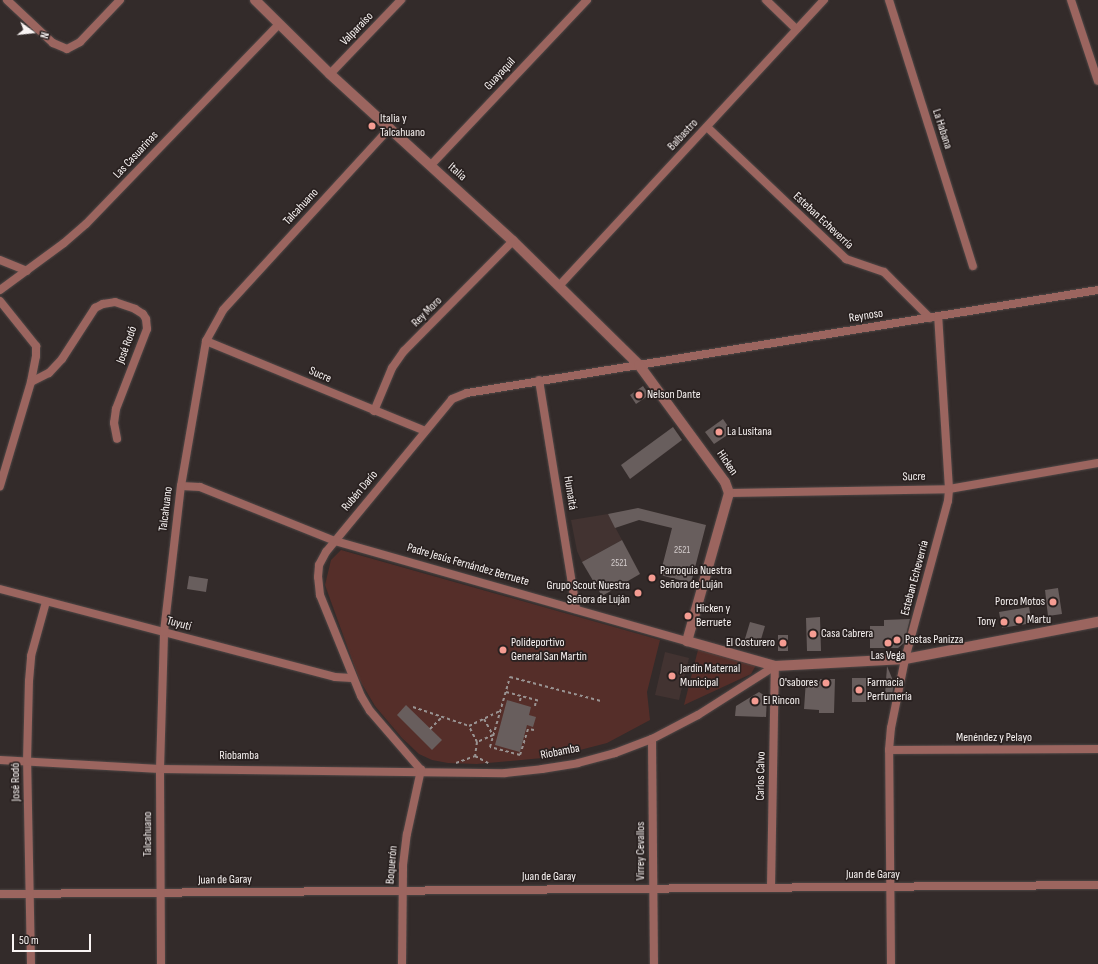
<!DOCTYPE html>
<html>
<head>
<meta charset="utf-8">
<style>
	body { margin:0 }
	#map { position:relative; width:1098px; height:964px; overflow:hidden; background:#332b2a; font-family:"Sofia Sans Condensed",sans-serif }
	div>[style] { position:absolute }
	[style*='--x'] { left:calc(var(--x)*1px); top:calc(var(--y)*1px); width:calc(var(--w)*1px); rotate:calc(var(--a)*1deg) }
	.built>* { inset:0; background:#423331 }
	.green>* { inset:0; background:#552e29 }
	.building>* { inset:0; background:#685e5d }
	.path>* { height:2px; margin-top:-1px; transform-origin:0; background:repeating-linear-gradient(90deg,#999392 0 3px,transparent 0 6px) }
	.roads { filter:drop-shadow(0 0 1px #4f4746) drop-shadow(0 0 1px #4f4746) }
	.minor>* { height:8px; margin:-4px; padding:0 4px; transform-origin:4px; border-radius:4px; background:#9b655f }
	.tertiary>* { height:10px; margin:-5px; padding:0 5px; transform-origin:5px; border-radius:5px; background:#9b655f }
	.dots>* { width:11px; height:11px; translate:-50% -50%; box-sizing:border-box; border:2px solid #292120; border-radius:50% }
	span { translate:-50% -50%; white-space:nowrap; text-align:center; line-height:1.15; -webkit-text-stroke:3.5px #292120; paint-order:stroke }
	.number-label { font-size:10px; color:#d5cece }
	.number-label span { -webkit-text-stroke-width:0 }
	.street-label { font-size:12px; color:#f9f4f3 }
	.poi-label { font-size:12px; color:#f9f4f3 }
	.left { translate:0 -50%; text-align:left }
	.right { translate:-100% -50%; text-align:right }
	.north { position:absolute; left:12px; top:12px; width:40px; height:40px; -webkit-text-stroke:3px #292120; paint-order:stroke; rotate:105deg; font-size:11px; font-weight:700; line-height:16px; text-align:center; color:#f9f4f3 }
	.north::after { content:''; display:block; margin:auto; width:14px; height:18px; background:#f9f4f3; clip-path:polygon(50% 0,100% 100%,50% 72%,0 100%) }
	.scale { position:absolute; left:12px; top:934px; width:79px; height:18px; box-sizing:border-box; border:2px solid #f9f4f3; border-top:0; padding-left:5px; font-size:12px; line-height:14px; white-space:nowrap; color:#f9f4f3; -webkit-text-stroke:3px #292120; paint-order:stroke }
</style>
</head>
<body>
<div id="map">
	<div class="built">
		<i style="clip-path:polygon(608px 514px,622px 540px,582px 562px,577px 551px,571px 520px)"></i>
		<i style="clip-path:polygon(665px 652px,689px 658px,679px 700px,655px 695px)"></i>
	</div>
	<div class="green">
		<i style="clip-path:polygon(341px 550px,660px 640px,647px 692px,650px 720px,607px 743px,553px 757px,477px 764px,448px 763px,432px 760px,419px 754px,402px 738px,375px 706px,359px 679px,325px 585px,331px 560px)"></i>
		<i style="clip-path:polygon(699px 646px,754px 664px,755px 667px,751px 674px,684px 705px)"></i>
	</div>
	<div class="building">
		<i style="clip-path:polygon(643px 386px,649px 395px,636px 404px,630px 395px)"></i>
		<i style="clip-path:polygon(723px 419px,732px 432px,714px 444px,705px 432px)"></i>
		<i style="clip-path:polygon(673px 427px,682px 440px,630px 479px,621px 465px)"></i>
		<i style="clip-path:polygon(638px 508px,706px 525px,691px 583px,660px 575px,672px 528px,639px 520px,615px 528px,608px 514px)"></i>
		<i style="clip-path:polygon(622px 540px,640px 574px,602px 596px,582px 562px)"></i>
		<i style="clip-path:polygon(189px 576px,208px 579px,206px 592px,187px 589px)"></i>
		<i style="clip-path:polygon(1058px 588px,1062px 614px,1048px 616px,1045px 590px)"></i>
		<i style="clip-path:polygon(1029px 607px,1032px 623px,1002px 628px,999px 612px)"></i>
		<i style="clip-path:polygon(820px 617px,821px 651px,807px 651px,806px 618px)"></i>
		<i style="clip-path:polygon(910px 619px,904px 643px,898px 648px,870px 648px,870px 626px,884px 626px,884px 620px)"></i>
		<i style="clip-path:polygon(750px 622px,765px 626px,759px 646px,744px 642px)"></i>
		<i style="clip-path:polygon(778px 635px,788px 635px,788px 651px,778px 651px)"></i>
		<i style="clip-path:polygon(887px 666px,894px 683px,892px 696px,885px 696px)"></i>
		<i style="clip-path:polygon(852px 678px,866px 678px,866px 702px,852px 702px)"></i>
		<i style="clip-path:polygon(820px 679px,835px 679px,834px 713px,819px 713px,819px 710px,804px 709px,806px 680px,820px 681px)"></i>
		<i style="clip-path:polygon(759px 692px,767px 697px,766px 717px,735px 716px,736px 706px)"></i>
		<i style="clip-path:polygon(507px 700px,531px 707px,529px 715px,536px 717px,533px 727px,527px 725px,520px 752px,495px 745px)"></i>
		<i style="clip-path:polygon(406px 705px,442px 740px,432px 750px,397px 715px)"></i>
	</div>
	<div class="path">
		<i style="--x:506;--y:692;--w:35;--a:15"></i>
		<i style="--x:520;--y:701;--w:5;--a:-79"></i>
		<i style="--x:535;--y:706;--w:6;--a:-81"></i>
		<i style="--x:413;--y:707;--w:59;--a:18.7"></i>
		<i style="--x:484;--y:719;--w:18;--a:61"></i>
		<i style="--x:493;--y:735;--w:17;--a:156"></i>
		<i style="--x:477;--y:742;--w:18;--a:-117"></i>
		<i style="--x:469;--y:726;--w:34;--a:-26"></i>
		<i style="--x:430;--y:729;--w:17;--a:-45"></i>
		<i style="--x:534;--y:730;--w:6;--a:-171"></i>
		<i style="--x:528;--y:729;--w:27;--a:107"></i>
		<i style="--x:520;--y:755;--w:31;--a:-165"></i>
		<i style="--x:490;--y:747;--w:73;--a:-74.1"></i>
		<i style="--x:510;--y:677;--w:94;--a:14.8"></i>
		<i style="--x:477;--y:742;--w:14;--a:98"></i>
		<i style="--x:475;--y:756;--w:15;--a:28"></i>
		<i style="--x:456;--y:763;--w:20;--a:-20"></i>
	</div>
	<div class="roads">
		<div class="minor">
			<i style="--x:7;--y:0;--w:63;--a:43.1"></i>
			<i style="--x:53;--y:43;--w:15;--a:23"></i>
			<i style="--x:67;--y:49;--w:15;--a:-28"></i>
			<i style="--x:80;--y:42;--w:58;--a:-46.4"></i>
			<i style="--x:766;--y:0;--w:42;--a:44"></i>
			<i style="--x:889;--y:0;--w:279;--a:72.5"></i>
			<i style="--x:1071;--y:0;--w:85;--a:71.6"></i>
			<i style="--x:330;--y:74;--w:103;--a:-46.2"></i>
			<i style="--x:707;--y:127;--w:192;--a:43.5"></i>
			<i style="--x:846;--y:259;--w:40;--a:18.9"></i>
			<i style="--x:884;--y:272;--w:65;--a:45"></i>
			<i style="--x:431;--y:165;--w:227;--a:-46.6"></i>
			<i style="--x:0;--y:260;--w:29;--a:22"></i>
			<i style="--x:559;--y:286;--w:390;--a:-47.2"></i>
			<i style="--x:0;--y:290;--w:79;--a:-36.3"></i>
			<i style="--x:64;--y:243;--w:29;--a:-41"></i>
			<i style="--x:86;--y:224;--w:278;--a:-46"></i>
			<i style="--x:0;--y:301;--w:58;--a:51.3"></i>
			<i style="--x:36;--y:346;--w:10;--a:90"></i>
			<i style="--x:36;--y:356;--w:26;--a:101"></i>
			<i style="--x:31;--y:382;--w:109;--a:106.6"></i>
			<i style="--x:206;--y:341;--w:237;--a:22.3"></i>
			<i style="--x:539;--y:380;--w:232;--a:80.8"></i>
			<i style="--x:31;--y:382;--w:20;--a:-27"></i>
			<i style="--x:49;--y:373;--w:19;--a:-47"></i>
			<i style="--x:62;--y:359;--w:61;--a:-57.1"></i>
			<i style="--x:95;--y:308;--w:9;--a:-27"></i>
			<i style="--x:103;--y:304;--w:12;--a:-9"></i>
			<i style="--x:115;--y:302;--w:21;--a:19"></i>
			<i style="--x:135;--y:309;--w:9;--a:32"></i>
			<i style="--x:143;--y:314;--w:6;--a:59"></i>
			<i style="--x:146;--y:319;--w:10;--a:84"></i>
			<i style="--x:147;--y:329;--w:86;--a:111.2"></i>
			<i style="--x:116;--y:409;--w:14;--a:98"></i>
			<i style="--x:114;--y:423;--w:16;--a:79"></i>
			<i style="--x:374;--y:411;--w:47;--a:-67.3"></i>
			<i style="--x:392;--y:368;--w:21;--a:-55"></i>
			<i style="--x:404;--y:351;--w:155;--a:-45.3"></i>
			<i style="--x:181;--y:486;--w:19;--a:3"></i>
			<i style="--x:200;--y:487;--w:145;--a:21.8"></i>
			<i style="--x:335;--y:541;--w:366;--a:15.9"></i>
			<i style="--x:729;--y:493;--w:220;--a:-1"></i>
			<i style="--x:949;--y:489;--w:151;--a:-9.9"></i>
			<i style="--x:0;--y:589;--w:346;--a:14.7"></i>
			<i style="--x:335;--y:677;--w:17;--a:3"></i>
			<i style="--x:652;--y:739;--w:225;--a:89.5"></i>
			<i style="--x:889;--y:750;--w:209;--a:-0.3"></i>
			<i style="--x:0;--y:760;--w:160;--a:3.2"></i>
			<i style="--x:160;--y:769;--w:345;--a:0.7"></i>
			<i style="--x:505;--y:773;--w:37;--a:-6"></i>
			<i style="--x:542;--y:769;--w:36;--a:-9"></i>
			<i style="--x:578;--y:763;--w:38;--a:-15"></i>
			<i style="--x:615;--y:753;--w:40;--a:-21"></i>
			<i style="--x:652;--y:739;--w:52;--a:-27.6"></i>
			<i style="--x:698;--y:715;--w:91;--a:-32.5"></i>
			<i style="--x:421;--y:770;--w:78;--a:-130.8"></i>
			<i style="--x:370;--y:711;--w:17;--a:-121"></i>
			<i style="--x:361;--y:696;--w:109;--a:-112.1"></i>
			<i style="--x:320;--y:595;--w:18;--a:-96"></i>
			<i style="--x:318;--y:577;--w:12;--a:-85"></i>
			<i style="--x:319;--y:565;--w:15;--a:-62"></i>
			<i style="--x:326;--y:552;--w:198;--a:-50.5"></i>
			<i style="--x:452;--y:399;--w:16;--a:-22"></i>
			<i style="--x:467;--y:393;--w:639;--a:-9.27"></i>
			<i style="--x:771;--y:887;--w:221;--a:-89"></i>
			<i style="--x:0;--y:894;--w:1098;--a:-0.47"></i>
			<i style="--x:31;--y:964;--w:202;--a:-91.1"></i>
			<i style="--x:27;--y:762;--w:81;--a:-88.6"></i>
			<i style="--x:29;--y:681;--w:25;--a:-85"></i>
			<i style="--x:31;--y:656;--w:56;--a:-74.5"></i>
			<i style="--x:161;--y:964;--w:195;--a:-90.3"></i>
			<i style="--x:160;--y:769;--w:137;--a:-88.3"></i>
			<i style="--x:164;--y:632;--w:147;--a:-83.4"></i>
			<i style="--x:181;--y:486;--w:147;--a:-80.2"></i>
			<i style="--x:206;--y:341;--w:35;--a:-61"></i>
			<i style="--x:223;--y:310;--w:247;--a:-47.5"></i>
			<i style="--x:402;--y:964;--w:99;--a:-89.4"></i>
			<i style="--x:403;--y:865;--w:31;--a:-83"></i>
			<i style="--x:407;--y:834;--w:66;--a:-77.7"></i>
			<i style="--x:891;--y:964;--w:214;--a:-90.5"></i>
			<i style="--x:889;--y:750;--w:22;--a:-85"></i>
			<i style="--x:891;--y:728;--w:70;--a:-78.5"></i>
			<i style="--x:905;--y:659;--w:164;--a:-74.8"></i>
			<i style="--x:948;--y:501;--w:12;--a:-85"></i>
			<i style="--x:949;--y:489;--w:173;--a:-93.6"></i>
		</div>
		<div class="tertiary">
			<i style="--x:255;--y:0;--w:105;--a:44.6"></i>
			<i style="--x:330;--y:74;--w:248;--a:42.4"></i>
			<i style="--x:513;--y:241;--w:177;--a:44.5"></i>
			<i style="--x:639;--y:365;--w:145;--a:53.7"></i>
			<i style="--x:725;--y:482;--w:12;--a:70"></i>
			<i style="--x:729;--y:493;--w:154;--a:105.8"></i>
			<i style="--x:687;--y:641;--w:91;--a:15.9"></i>
			<i style="--x:775;--y:666;--w:130;--a:-3.1"></i>
			<i style="--x:905;--y:659;--w:197;--a:-10.9"></i>
		</div>
	</div>
	<div class="dots">
		<i style="left:372px;top:126px;background:#f59c92"></i>
		<i style="left:639px;top:395px;background:#f59c92"></i>
		<i style="left:719px;top:432px;background:#f59c92"></i>
		<i style="left:652px;top:578px;background:#f59c92"></i>
		<i style="left:638px;top:593px;background:#f59c92"></i>
		<i style="left:1053px;top:602px;background:#f59c92"></i>
		<i style="left:688px;top:616px;background:#f59c92"></i>
		<i style="left:1019px;top:620px;background:#f59c92"></i>
		<i style="left:1004px;top:622px;background:#f59c92"></i>
		<i style="left:813px;top:634px;background:#f59c92"></i>
		<i style="left:897px;top:640px;background:#f59c92"></i>
		<i style="left:783px;top:643px;background:#f59c92"></i>
		<i style="left:888px;top:643px;background:#f59c92"></i>
		<i style="left:503px;top:650px;background:#f59c92"></i>
		<i style="left:672px;top:676px;background:#f59c92"></i>
		<i style="left:826px;top:683px;background:#f59c92"></i>
		<i style="left:859px;top:690px;background:#f59c92"></i>
		<i style="left:755px;top:701px;background:#f59c92"></i>
	</div>
	<div class="number-label">
		<span style="left:682px;top:551px">2521</span>
		<span style="left:619px;top:564px">2521</span>
	</div>
	<div class="street-label">
		<span style="left:357px;top:29px;rotate:-46deg">Valparaíso</span>
		<span style="left:500px;top:74px;rotate:-47deg">Guayaquil</span>
		<span style="left:942px;top:129px;rotate:72deg">La Habana</span>
		<span style="left:683px;top:135px;rotate:-47deg">Balbastro</span>
		<span style="left:136px;top:155px;rotate:-47deg">Las Casuarinas</span>
		<span style="left:457px;top:172px;rotate:42deg">Italia</span>
		<span style="left:301px;top:207px;rotate:-47deg">Talcahuano</span>
		<span style="left:823px;top:221px;rotate:43deg">Esteban Echeverría</span>
		<span style="left:427px;top:312px;rotate:-45deg">Rey Moro</span>
		<span style="left:866px;top:316px;rotate:-9deg">Reynoso</span>
		<span style="left:127px;top:345px;rotate:-70deg">José Rodó</span>
		<span style="left:320px;top:375px;rotate:23deg">Sucre</span>
		<span style="left:727px;top:463px;rotate:56deg">Hicken</span>
		<span style="left:914px;top:477px;rotate:-1deg">Sucre</span>
		<span style="left:360px;top:491px;rotate:-50deg">Rubén Darío</span>
		<span style="left:570px;top:493px;rotate:81deg">Humaitá</span>
		<span style="left:166px;top:509px;rotate:-83deg">Talcahuano</span>
		<span style="left:468px;top:565px;rotate:16deg">Padre Jesús Fernández Berruete</span>
		<span style="left:915px;top:578px;rotate:-75deg">Esteban Echeverría</span>
		<span style="left:179px;top:624px;rotate:15deg">Tuyutí</span>
		<span style="left:994px;top:738px">Menéndez y Pelayo</span>
		<span style="left:560px;top:752px;rotate:-11deg">Riobamba</span>
		<span style="left:239px;top:756px">Riobamba</span>
		<span style="left:761px;top:776px;rotate:-89deg">Carlos Calvo</span>
		<span style="left:16px;top:782px;rotate:-91deg">José Rodó</span>
		<span style="left:148px;top:834px;rotate:-90deg">Talcahuano</span>
		<span style="left:641px;top:851px;rotate:-90deg">Virrey Cevallos</span>
		<span style="left:392px;top:865px;rotate:-85deg">Boquerón</span>
		<span style="left:873px;top:875px">Juan de Garay</span>
		<span style="left:549px;top:877px">Juan de Garay</span>
		<span style="left:225px;top:880px;rotate:-1deg">Juan de Garay</span>
	</div>
	<div class="poi-label">
		<span class="left" style="left:380px;top:126px">Italia y<br>Talcahuano</span>
		<span class="left" style="left:647px;top:395px">Nelson Dante</span>
		<span class="left" style="left:727px;top:432px">La Lusitana</span>
		<span class="left" style="left:660px;top:578px">Parroquia Nuestra<br>Señora de Luján</span>
		<span class="right" style="left:630px;top:593px">Grupo Scout Nuestra<br>Señora de Luján</span>
		<span class="right" style="left:1045px;top:602px">Porco Motos</span>
		<span class="left" style="left:696px;top:616px">Hicken y<br>Berruete</span>
		<span class="left" style="left:1027px;top:620px">Martu</span>
		<span class="right" style="left:996px;top:622px">Tony</span>
		<span class="left" style="left:821px;top:634px">Casa Cabrera</span>
		<span class="left" style="left:905px;top:640px">Pastas Panizza</span>
		<span class="left" style="left:511px;top:650px">Polideportivo<br>General San Martín</span>
		<span class="right" style="left:775px;top:643px">El Costurero</span>
		<span style="left:888px;top:656px">Las Vega</span>
		<span class="left" style="left:680px;top:676px">Jardín Maternal<br>Municipal</span>
		<span class="right" style="left:818px;top:683px">O'sabores</span>
		<span class="left" style="left:867px;top:690px">Farmacia<br>Perfumería</span>
		<span class="left" style="left:763px;top:701px">El Rincon</span>
	</div>
	<div class="north">N</div>
	<div class="scale">50 m</div>
</div>
</body>
</html>
